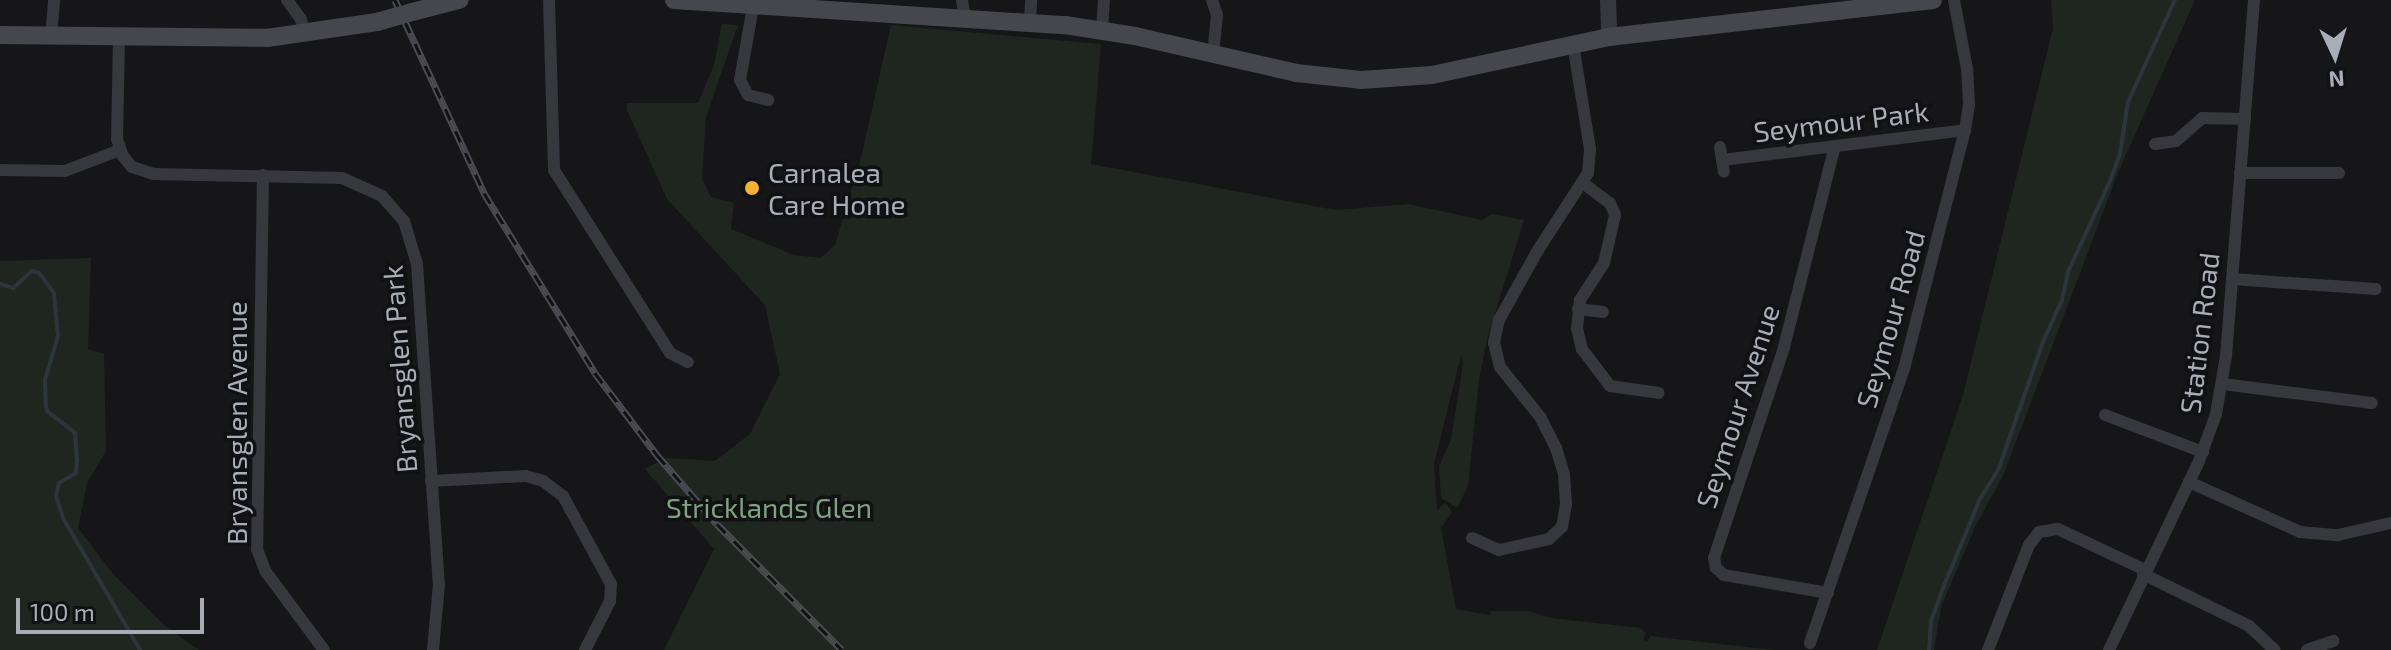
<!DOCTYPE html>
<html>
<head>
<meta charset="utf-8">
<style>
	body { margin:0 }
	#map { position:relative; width:2391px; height:650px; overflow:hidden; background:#161618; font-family:"Exo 2",sans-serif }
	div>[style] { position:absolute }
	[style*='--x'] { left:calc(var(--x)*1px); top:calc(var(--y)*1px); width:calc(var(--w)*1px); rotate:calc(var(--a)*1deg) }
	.green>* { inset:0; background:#1e261f }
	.stream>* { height:4px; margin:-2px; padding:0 2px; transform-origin:2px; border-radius:2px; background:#2c353c }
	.minor>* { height:12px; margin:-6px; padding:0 6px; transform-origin:6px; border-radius:6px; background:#37383d }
	.tertiary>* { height:16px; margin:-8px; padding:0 8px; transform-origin:8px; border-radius:8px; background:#37383d }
	.secondary>* { height:18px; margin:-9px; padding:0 9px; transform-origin:9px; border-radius:9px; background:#45474d }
	.rail>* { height:7px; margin-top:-3.5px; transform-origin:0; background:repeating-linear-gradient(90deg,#111113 0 12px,#4a4c52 0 24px); box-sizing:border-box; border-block:2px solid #4a4c52 }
	.secondary-bridge>* { height:18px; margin:-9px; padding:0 9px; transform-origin:9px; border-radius:9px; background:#45474d }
	.dots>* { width:22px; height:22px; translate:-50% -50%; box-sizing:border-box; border:4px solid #111113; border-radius:50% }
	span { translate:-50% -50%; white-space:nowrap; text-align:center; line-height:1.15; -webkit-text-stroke:7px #111113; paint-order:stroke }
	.street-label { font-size:28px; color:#a8adb8 }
	.poi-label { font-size:28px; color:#a8adb8 }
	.left { translate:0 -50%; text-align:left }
	.park-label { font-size:28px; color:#7fa381 }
	.north { position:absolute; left:2295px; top:16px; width:80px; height:80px; -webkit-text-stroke:6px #111113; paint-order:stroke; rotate:176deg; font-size:22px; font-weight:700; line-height:32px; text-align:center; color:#a8adb8 }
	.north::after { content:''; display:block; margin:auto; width:28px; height:36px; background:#a8adb8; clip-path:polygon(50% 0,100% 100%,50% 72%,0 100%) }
	.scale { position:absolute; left:16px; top:598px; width:188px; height:36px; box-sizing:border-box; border:4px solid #a8adb8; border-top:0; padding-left:10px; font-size:24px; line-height:28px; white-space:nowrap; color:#a8adb8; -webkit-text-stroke:6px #111113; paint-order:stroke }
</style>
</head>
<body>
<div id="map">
	<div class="green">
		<i style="clip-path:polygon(2051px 0,2195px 0,2117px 175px,2003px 476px,1975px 527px,1941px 607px,1934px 650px,1877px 650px,1963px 395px,2053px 28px)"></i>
		<i style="clip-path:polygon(722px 24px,738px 25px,706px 117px,702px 179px,711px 197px,734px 203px,731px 229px,794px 255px,821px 258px,835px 245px,861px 158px,891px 25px,1101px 44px,1091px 164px,1335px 210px,1409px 204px,1482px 220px,1491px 214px,1524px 220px,1488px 336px,1479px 379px,1468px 486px,1457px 508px,1441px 498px,1439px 466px,1451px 440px,1463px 364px,1461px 355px,1434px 464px,1437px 510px,1445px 503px,1452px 512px,1441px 528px,1456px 609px,1490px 615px,1491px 611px,1529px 611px,1551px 618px,1640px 628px,1646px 633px,1643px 640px,1647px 641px,1650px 636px,1773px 650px,664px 650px,714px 549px,645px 469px,666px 458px,715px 461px,750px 434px,780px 374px,765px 305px,667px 199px,627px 110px,627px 103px,698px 103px,714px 65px)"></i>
		<i style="clip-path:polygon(91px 258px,88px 349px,104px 354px,106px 451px,87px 483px,78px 528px,113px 574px,164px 625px,199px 650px,0 650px,0 261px)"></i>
	</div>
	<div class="stream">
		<i style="--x:0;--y:284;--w:14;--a:17"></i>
		<i style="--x:13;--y:288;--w:25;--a:-42"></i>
		<i style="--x:32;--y:271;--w:7;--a:16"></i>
		<i style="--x:39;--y:273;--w:25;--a:53"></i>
		<i style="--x:54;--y:293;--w:43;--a:84.7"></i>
		<i style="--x:58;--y:336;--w:46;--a:106.5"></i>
		<i style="--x:45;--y:380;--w:26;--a:88"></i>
		<i style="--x:46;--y:406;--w:5;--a:79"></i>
		<i style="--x:47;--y:411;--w:36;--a:38"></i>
		<i style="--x:75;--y:433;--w:26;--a:86"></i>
		<i style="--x:77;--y:459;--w:14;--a:94"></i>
		<i style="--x:76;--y:473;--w:20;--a:150"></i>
		<i style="--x:59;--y:483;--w:13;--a:103"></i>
		<i style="--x:56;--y:496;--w:23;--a:72"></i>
		<i style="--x:63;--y:518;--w:153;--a:59.7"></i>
		<i style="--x:1929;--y:650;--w:29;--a:-86"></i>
		<i style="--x:1931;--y:621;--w:30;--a:-70"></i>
		<i style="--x:1941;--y:593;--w:102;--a:-67.5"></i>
		<i style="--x:1980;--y:499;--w:36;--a:-58"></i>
		<i style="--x:1999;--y:468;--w:133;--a:-70.8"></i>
		<i style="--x:2043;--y:342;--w:46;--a:-65.7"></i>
		<i style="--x:2062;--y:300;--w:29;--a:-78"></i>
		<i style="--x:2068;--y:272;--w:100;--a:-65.2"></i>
		<i style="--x:2110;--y:181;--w:30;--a:-70"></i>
		<i style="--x:2120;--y:153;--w:52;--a:-81.1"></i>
		<i style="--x:2128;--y:102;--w:112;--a:-65.3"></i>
	</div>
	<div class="minor">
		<i style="--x:287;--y:0;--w:24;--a:54"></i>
		<i style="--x:301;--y:19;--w:16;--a:79"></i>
		<i style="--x:549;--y:0;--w:170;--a:88.3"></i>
		<i style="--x:554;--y:170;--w:217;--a:57.6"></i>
		<i style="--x:670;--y:353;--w:20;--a:27"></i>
		<i style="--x:962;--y:0;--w:18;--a:81"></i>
		<i style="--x:1212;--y:0;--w:16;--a:72"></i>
		<i style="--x:1217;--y:15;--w:40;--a:95.7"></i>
		<i style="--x:753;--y:7;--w:74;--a:100.1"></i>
		<i style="--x:740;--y:80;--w:17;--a:62"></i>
		<i style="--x:748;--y:95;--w:21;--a:14"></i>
		<i style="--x:1030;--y:22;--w:22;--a:-87"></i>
		<i style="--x:1102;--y:29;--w:29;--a:-86"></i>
		<i style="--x:51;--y:36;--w:36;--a:-85"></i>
		<i style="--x:119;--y:37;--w:102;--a:91.1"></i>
		<i style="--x:117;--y:139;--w:18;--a:71"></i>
		<i style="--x:123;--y:156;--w:14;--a:51"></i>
		<i style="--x:132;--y:167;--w:22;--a:18"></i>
		<i style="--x:153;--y:174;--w:189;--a:1.2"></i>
		<i style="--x:342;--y:178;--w:44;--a:24.2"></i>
		<i style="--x:382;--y:196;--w:33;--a:49"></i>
		<i style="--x:404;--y:221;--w:45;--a:73.2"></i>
		<i style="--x:417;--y:264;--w:321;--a:86.1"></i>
		<i style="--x:439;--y:584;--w:66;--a:95.2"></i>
		<i style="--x:2155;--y:144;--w:21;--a:-8"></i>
		<i style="--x:2176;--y:141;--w:35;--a:-41"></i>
		<i style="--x:2202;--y:118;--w:43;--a:1.3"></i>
		<i style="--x:1720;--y:147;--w:25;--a:81"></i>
		<i style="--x:1722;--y:160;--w:245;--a:-7"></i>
		<i style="--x:0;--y:170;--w:65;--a:0.9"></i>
		<i style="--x:65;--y:171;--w:59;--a:-20.9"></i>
		<i style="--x:2240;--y:173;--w:99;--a:0"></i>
		<i style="--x:263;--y:175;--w:374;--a:90.9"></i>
		<i style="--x:257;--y:549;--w:25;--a:69"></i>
		<i style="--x:266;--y:572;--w:97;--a:53.4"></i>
		<i style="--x:1583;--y:183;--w:34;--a:37"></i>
		<i style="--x:1610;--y:203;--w:13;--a:67"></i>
		<i style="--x:1615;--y:215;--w:49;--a:102.9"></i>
		<i style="--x:1604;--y:263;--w:44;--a:123"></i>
		<i style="--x:1580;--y:300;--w:28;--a:96"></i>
		<i style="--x:1577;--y:328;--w:22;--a:77"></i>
		<i style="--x:1582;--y:349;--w:46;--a:52.9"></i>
		<i style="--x:1610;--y:386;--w:49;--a:8.1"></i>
		<i style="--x:2232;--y:279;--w:144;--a:4"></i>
		<i style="--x:1578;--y:309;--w:25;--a:7"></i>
		<i style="--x:2223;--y:384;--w:150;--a:7.3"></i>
		<i style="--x:2105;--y:415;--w:105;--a:20.7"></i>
		<i style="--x:431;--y:481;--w:95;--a:-3"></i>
		<i style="--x:526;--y:476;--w:18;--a:16"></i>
		<i style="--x:543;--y:481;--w:25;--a:37"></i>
		<i style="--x:563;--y:496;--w:100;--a:61.4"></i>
		<i style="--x:611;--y:584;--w:17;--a:93"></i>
		<i style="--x:610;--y:601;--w:55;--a:117"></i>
		<i style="--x:2189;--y:482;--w:122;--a:24.2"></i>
		<i style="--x:2300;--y:532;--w:38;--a:5"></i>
		<i style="--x:2338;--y:535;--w:54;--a:-12.8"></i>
		<i style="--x:1472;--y:538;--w:30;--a:24"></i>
		<i style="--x:1499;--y:550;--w:51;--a:-12.4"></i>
		<i style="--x:1549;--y:539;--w:18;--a:-43"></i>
		<i style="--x:1562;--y:527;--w:23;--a:-80"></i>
		<i style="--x:1566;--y:504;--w:30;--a:-94"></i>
		<i style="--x:1564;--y:474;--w:27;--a:-107"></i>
		<i style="--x:1556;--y:448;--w:34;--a:-117"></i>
		<i style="--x:1541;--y:418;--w:65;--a:-128.8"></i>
		<i style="--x:1500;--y:367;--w:25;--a:-104"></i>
		<i style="--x:1494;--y:343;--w:24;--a:-78"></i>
		<i style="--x:1499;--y:320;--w:80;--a:-60.9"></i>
		<i style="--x:1538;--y:250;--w:92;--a:-57"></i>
		<i style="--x:1588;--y:173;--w:24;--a:-85"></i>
		<i style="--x:1590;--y:149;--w:106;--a:-99.2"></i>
		<i style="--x:2143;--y:574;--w:118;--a:26.1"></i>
		<i style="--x:2249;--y:626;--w:35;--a:43"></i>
		<i style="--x:1828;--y:593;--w:106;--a:-170.2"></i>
		<i style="--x:1724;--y:575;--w:11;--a:-139"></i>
		<i style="--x:1716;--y:568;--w:10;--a:-101"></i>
		<i style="--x:1714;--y:558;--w:222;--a:-71.6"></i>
		<i style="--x:1784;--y:347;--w:207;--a:-75.8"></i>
		<i style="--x:1810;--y:643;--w:290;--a:-71.1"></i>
		<i style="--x:1904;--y:369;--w:247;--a:-75.7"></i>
		<i style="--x:1965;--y:130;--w:25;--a:-81"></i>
		<i style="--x:1969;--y:105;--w:36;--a:-93"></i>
		<i style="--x:1967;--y:69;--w:70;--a:-100.7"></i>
		<i style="--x:1988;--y:650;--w:113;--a:-68.7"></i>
		<i style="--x:2029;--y:545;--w:16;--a:-52"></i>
		<i style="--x:2039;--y:532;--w:19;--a:-9"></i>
		<i style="--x:2058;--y:529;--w:96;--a:25.2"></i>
		<i style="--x:2109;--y:650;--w:209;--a:-64.5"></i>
		<i style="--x:2199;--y:461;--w:50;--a:-70.1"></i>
		<i style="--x:2216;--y:414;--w:59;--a:-80.2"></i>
		<i style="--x:2226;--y:356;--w:357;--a:-85.5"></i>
		<i style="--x:2307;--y:650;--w:28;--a:-19"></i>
	</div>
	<div class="tertiary">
		<i style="--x:1608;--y:0;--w:37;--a:88"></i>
	</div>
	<div class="secondary">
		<i style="--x:674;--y:0;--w:392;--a:3.7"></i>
		<i style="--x:1065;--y:25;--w:71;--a:8.9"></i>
		<i style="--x:1135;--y:36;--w:165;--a:12.9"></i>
		<i style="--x:1296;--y:73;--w:65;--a:6.1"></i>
		<i style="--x:1361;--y:80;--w:71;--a:-4"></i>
		<i style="--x:1432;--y:75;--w:181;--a:-12.1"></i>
		<i style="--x:1609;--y:37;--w:326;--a:-6.5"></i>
		<i style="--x:412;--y:12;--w:49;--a:-14.3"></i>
		<i style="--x:0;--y:35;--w:267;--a:0.6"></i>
		<i style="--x:267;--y:38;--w:111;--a:-8.3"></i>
	</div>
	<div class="rail">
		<i style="--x:395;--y:0;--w:213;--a:65.2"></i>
		<i style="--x:484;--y:193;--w:211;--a:58.3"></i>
		<i style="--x:595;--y:373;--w:103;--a:52.9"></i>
		<i style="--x:657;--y:455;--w:91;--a:49"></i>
		<i style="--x:717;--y:524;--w:177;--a:45.2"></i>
	</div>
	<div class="secondary-bridge">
		<i style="--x:377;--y:22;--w:36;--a:-16"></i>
	</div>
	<div class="dots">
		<i style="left:752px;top:188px;background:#f2b134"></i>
	</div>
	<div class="street-label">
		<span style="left:1841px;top:121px;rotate:-7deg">Seymour Park</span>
		<span style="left:1890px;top:319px;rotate:-74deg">Seymour Road</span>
		<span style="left:2199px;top:333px;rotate:-83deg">Station Road</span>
		<span style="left:399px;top:369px;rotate:-94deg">Bryansglen Park</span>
		<span style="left:1737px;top:406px;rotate:-72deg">Seymour Avenue</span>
		<span style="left:236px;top:423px;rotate:-90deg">Bryansglen Avenue</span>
	</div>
	<div class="poi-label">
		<span class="left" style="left:768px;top:188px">Carnalea<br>Care Home</span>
	</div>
	<div class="park-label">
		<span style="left:769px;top:507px">Stricklands Glen</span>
	</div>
	<div class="north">N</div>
	<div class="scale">100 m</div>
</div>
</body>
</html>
